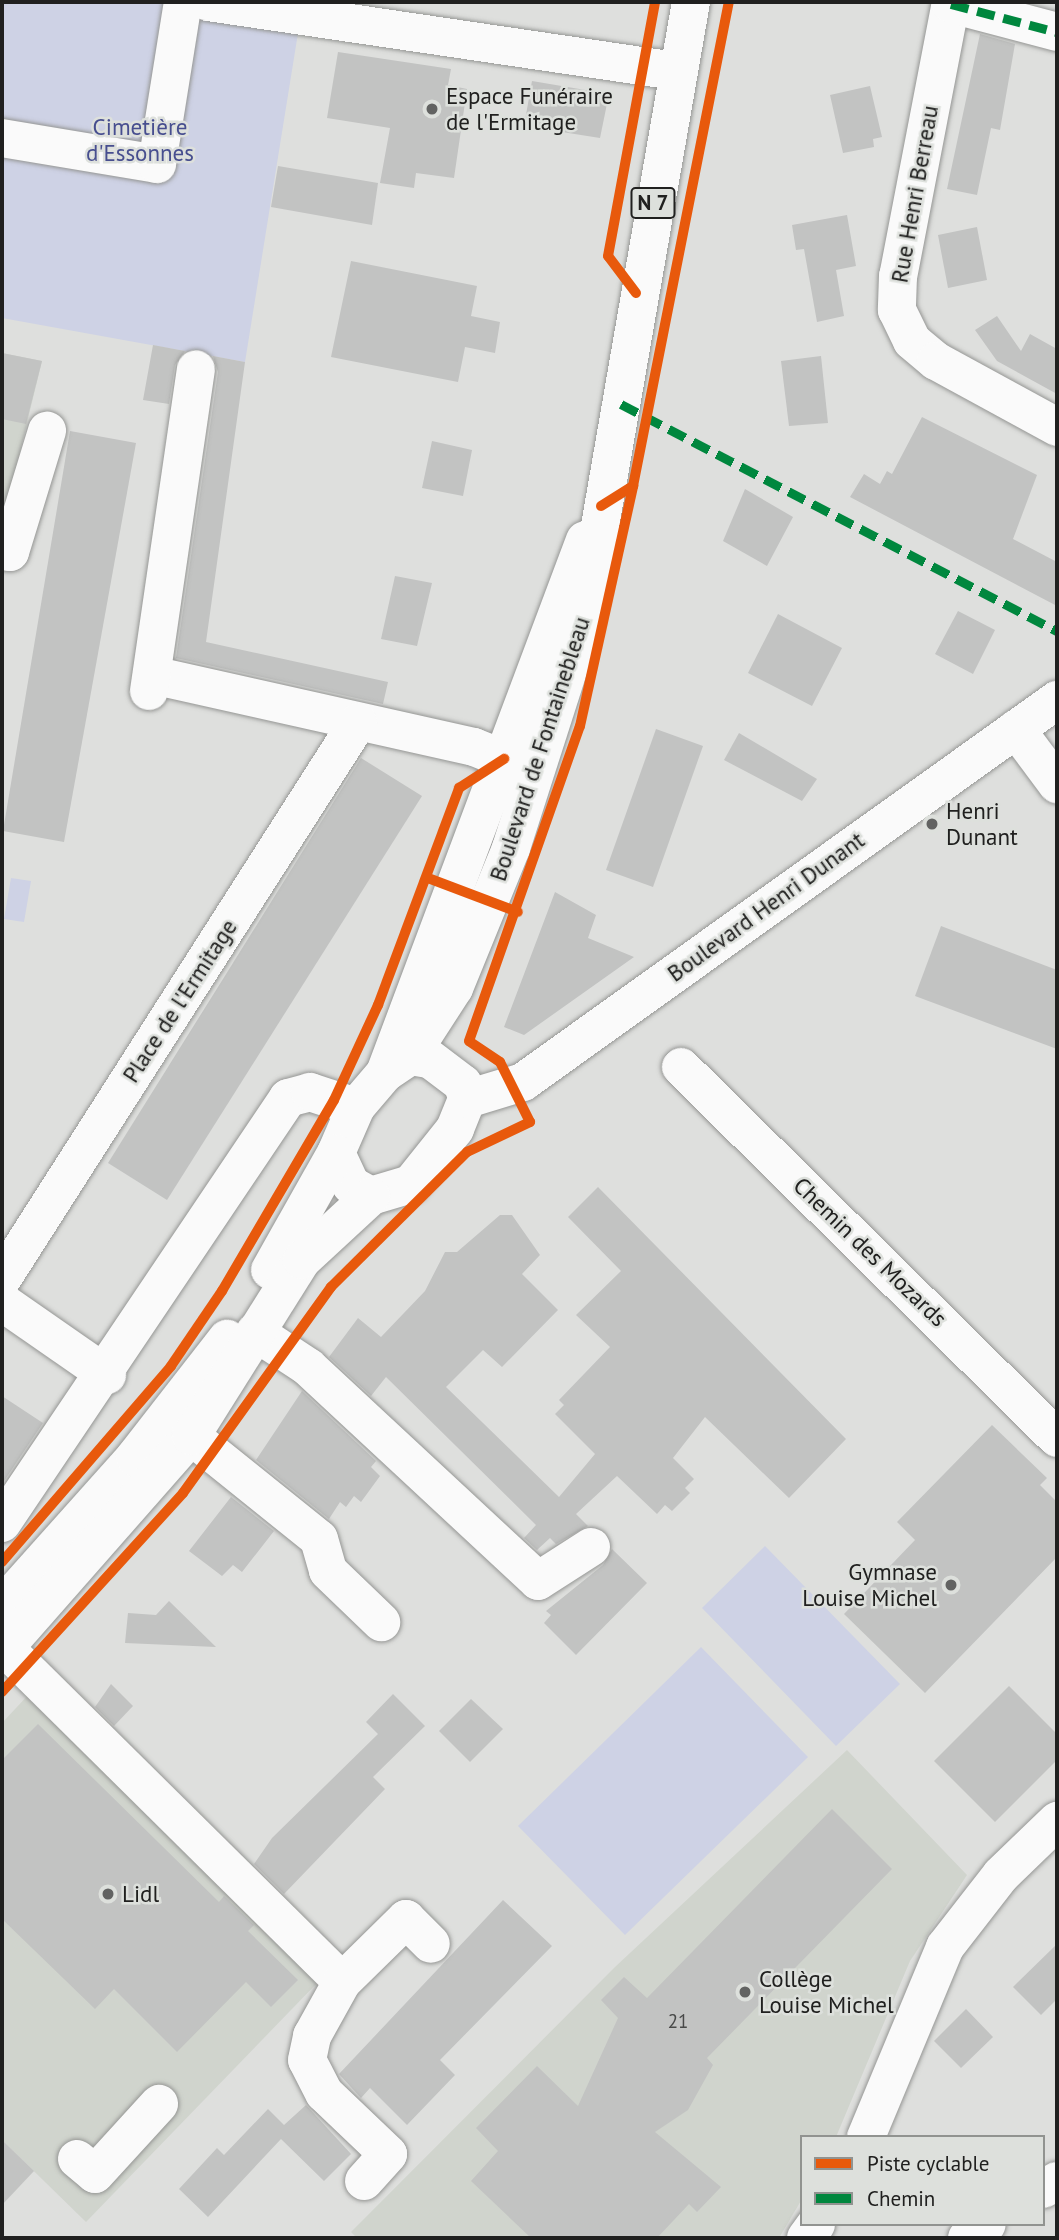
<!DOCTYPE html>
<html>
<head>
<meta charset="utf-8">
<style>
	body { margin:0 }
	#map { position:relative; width:1059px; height:2240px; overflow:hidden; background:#dedfdd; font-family:"PT Sans",sans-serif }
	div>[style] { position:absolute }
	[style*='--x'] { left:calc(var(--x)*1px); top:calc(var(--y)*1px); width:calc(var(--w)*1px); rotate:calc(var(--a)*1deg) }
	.built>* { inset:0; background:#d0d4cd }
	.green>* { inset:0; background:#ced2e5 }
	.building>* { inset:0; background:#c2c3c2 }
	.roads { filter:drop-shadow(0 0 2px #959694) drop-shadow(0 0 2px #959694) }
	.minor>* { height:38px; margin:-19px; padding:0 19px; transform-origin:19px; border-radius:19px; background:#fafafa }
	.major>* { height:38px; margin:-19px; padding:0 19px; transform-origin:19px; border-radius:19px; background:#fafafa }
	.quiet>* { height:9px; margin-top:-4.5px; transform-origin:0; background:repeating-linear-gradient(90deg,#00873e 0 18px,transparent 0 27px) }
	.cycleway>* { height:10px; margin:-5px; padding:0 5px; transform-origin:5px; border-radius:5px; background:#e8590c }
	.dots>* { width:19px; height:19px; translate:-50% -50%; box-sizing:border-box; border:4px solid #dde0dc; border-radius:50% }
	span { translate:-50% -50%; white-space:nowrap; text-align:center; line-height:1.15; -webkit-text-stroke:5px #dde0dc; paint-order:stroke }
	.number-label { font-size:19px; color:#484948 }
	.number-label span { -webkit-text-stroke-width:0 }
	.shield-label span { padding:2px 5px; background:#dde0dc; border:2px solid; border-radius:5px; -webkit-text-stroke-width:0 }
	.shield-label { font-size:21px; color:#20201f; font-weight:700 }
	.poi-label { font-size:23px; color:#20201f }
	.left { translate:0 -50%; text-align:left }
	.right { translate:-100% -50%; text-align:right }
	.park-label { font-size:23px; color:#474e8f }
	.street-label { font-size:23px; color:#20201f }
	.frame { position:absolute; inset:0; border:4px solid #20201f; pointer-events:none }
	.legend { position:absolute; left:800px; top:2135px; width:245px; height:91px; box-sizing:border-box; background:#dde0dc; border:2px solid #919390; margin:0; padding:9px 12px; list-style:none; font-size:21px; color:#20201f }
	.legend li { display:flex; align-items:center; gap:14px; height:35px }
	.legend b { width:35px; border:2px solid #919390 }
</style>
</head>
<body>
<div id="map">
	<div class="built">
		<i style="clip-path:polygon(2px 353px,42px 361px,2px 526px)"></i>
		<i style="clip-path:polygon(30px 1693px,320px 1980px,86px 2222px,2px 2140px,2px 1723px)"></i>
		<i style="clip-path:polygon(847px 1750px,967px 1875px,910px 1961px,836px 2137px,802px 2137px,802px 2199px,779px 2238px,357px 2238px,351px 2232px,615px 1967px)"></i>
	</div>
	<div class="green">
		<i style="clip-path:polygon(2px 2px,303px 2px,245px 362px,2px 318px)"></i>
		<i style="clip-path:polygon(11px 878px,31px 881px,24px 922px,4px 919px)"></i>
		<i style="clip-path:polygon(765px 1546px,900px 1684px,836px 1746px,702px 1608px)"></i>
		<i style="clip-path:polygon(701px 1647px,808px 1757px,625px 1935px,518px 1826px)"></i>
	</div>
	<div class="building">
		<i style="clip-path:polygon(980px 34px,1015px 44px,1000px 130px,991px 128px,977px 195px,947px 189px)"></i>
		<i style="clip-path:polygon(338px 52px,451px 69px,448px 85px,467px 89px,454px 178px,416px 173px,414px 188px,380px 183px,390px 128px,327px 118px)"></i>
		<i style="clip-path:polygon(532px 81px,609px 94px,600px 138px,524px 126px)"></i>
		<i style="clip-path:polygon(870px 86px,882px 137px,873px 139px,874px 147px,843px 153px,830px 95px)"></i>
		<i style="clip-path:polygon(278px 166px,378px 183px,372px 225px,271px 207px)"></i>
		<i style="clip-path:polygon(847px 215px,856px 266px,836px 270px,844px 316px,817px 322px,804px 249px,796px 250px,792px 225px)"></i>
		<i style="clip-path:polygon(977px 227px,987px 280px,948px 288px,938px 235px)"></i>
		<i style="clip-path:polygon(351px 261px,477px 286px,471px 316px,500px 322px,495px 353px,465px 347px,458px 382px,331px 357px)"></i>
		<i style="clip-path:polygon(997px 316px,1021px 351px,1030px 334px,1057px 349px,1057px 394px,997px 361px,975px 330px)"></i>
		<i style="clip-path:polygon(153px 345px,185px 351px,175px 365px,169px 404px,143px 400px)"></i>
		<i style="clip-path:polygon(2px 353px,42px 361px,26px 424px,2px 419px)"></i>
		<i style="clip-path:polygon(213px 356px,245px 362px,206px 642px,388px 682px,383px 704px,176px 658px,218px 372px)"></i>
		<i style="clip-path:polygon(821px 356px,828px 423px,789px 426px,781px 361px)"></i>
		<i style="clip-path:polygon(922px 417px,1037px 475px,1013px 539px,1057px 562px,1057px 606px,850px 497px,864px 474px,880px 484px,887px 471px,892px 474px)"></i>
		<i style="clip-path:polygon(70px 431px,136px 443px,64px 842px,3px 831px)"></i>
		<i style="clip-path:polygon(432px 441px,472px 450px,463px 496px,422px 488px)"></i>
		<i style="clip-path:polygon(745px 489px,793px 517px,767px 566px,723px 541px)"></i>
		<i style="clip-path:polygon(395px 576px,432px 583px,417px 646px,381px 639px)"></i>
		<i style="clip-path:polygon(958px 611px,995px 630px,973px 674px,935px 654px)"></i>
		<i style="clip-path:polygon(778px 614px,842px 648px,812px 706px,748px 673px)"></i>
		<i style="clip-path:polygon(656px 729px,703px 746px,653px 887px,606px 870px)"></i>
		<i style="clip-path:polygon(739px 733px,817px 779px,802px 801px,724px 760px)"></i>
		<i style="clip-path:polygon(361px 758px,422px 796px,167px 1200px,108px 1163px)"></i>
		<i style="clip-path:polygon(555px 892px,596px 915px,588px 938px,634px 957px,524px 1035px,504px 1027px)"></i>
		<i style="clip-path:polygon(941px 926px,1057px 970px,1057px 1049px,915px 996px)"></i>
		<i style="clip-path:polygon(598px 1187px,846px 1439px,789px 1498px,705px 1417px,673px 1458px,694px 1479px,685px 1488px,690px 1493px,672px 1511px,665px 1505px,657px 1514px,617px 1476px,576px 1514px,588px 1526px,556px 1544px,550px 1538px,537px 1550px,524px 1538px,536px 1525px,386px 1377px,371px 1396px,329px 1357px,358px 1318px,381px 1337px,425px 1291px,445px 1252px,457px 1252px,500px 1215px,512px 1215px,540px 1255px,522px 1274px,558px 1310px,502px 1367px,483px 1350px,446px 1387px,559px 1497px,595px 1454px,555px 1414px,564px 1405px,559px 1400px,610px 1347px,576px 1315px,621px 1271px,568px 1217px)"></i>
		<i style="clip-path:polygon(302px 1391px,376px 1461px,371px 1467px,380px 1476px,361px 1502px,354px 1496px,346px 1507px,340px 1502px,329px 1519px,256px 1460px)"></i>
		<i style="clip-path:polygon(2px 1396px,43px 1423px,2px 1484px)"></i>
		<i style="clip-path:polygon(992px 1425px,1047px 1478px,1040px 1485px,1057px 1502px,1057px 1557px,925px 1693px,844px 1614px,915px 1540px,897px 1522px)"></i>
		<i style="clip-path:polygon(231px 1497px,274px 1531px,242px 1572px,233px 1565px,222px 1576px,189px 1551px)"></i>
		<i style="clip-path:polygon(612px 1549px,647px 1583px,576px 1655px,544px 1623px,551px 1615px,546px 1611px,603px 1565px)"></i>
		<i style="clip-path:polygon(169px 1601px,216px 1647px,125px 1643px,128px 1613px,156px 1615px)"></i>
		<i style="clip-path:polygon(111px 1684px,133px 1706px,114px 1726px,95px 1707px)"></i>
		<i style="clip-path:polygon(1009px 1686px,1057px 1734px,1057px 1760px,995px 1822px,934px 1761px)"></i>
		<i style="clip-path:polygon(393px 1694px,425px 1726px,373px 1777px,385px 1789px,284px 1894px,254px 1864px,272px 1838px,378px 1734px,366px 1722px)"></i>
		<i style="clip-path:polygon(471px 1699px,503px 1729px,470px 1762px,439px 1731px)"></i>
		<i style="clip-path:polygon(38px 1724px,219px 1902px,224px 1896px,254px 1925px,248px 1931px,298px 1980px,271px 2007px,246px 1982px,177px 2052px,114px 1989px,95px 2009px,2px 1919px,2px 1760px)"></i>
		<i style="clip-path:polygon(832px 1809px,892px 1869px,707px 2058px,713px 2065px,688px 2110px,655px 2132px,721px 2187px,697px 2212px,689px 2204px,657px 2238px,531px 2238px,471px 2181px,498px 2151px,476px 2128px,537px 2066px,578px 2106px,618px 2018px,601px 2000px,624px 1977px,647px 1998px)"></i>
		<i style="clip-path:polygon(503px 1900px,552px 1946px,440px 2060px,455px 2075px,407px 2125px,370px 2088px,361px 2098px,339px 2074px)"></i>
		<i style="clip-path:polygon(1057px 1944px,1057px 1999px,1041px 2015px,1013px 1987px)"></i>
		<i style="clip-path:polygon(966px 2009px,993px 2037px,961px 2068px,934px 2041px)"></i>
		<i style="clip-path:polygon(306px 2105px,351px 2154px,324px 2181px,281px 2139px,208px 2217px,179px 2189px,217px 2148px,224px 2155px,268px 2109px,284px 2125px)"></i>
		<i style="clip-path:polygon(2px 2140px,34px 2171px,2px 2205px)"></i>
	</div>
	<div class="roads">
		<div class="minor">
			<i style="--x:208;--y:2;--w:475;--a:8.4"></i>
			<i style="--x:951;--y:2;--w:279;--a:100.9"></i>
			<i style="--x:898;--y:276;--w:34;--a:92"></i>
			<i style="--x:897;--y:310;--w:34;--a:64"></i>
			<i style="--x:912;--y:341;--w:31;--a:40"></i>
			<i style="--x:936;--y:361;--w:138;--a:28.6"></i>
			<i style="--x:951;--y:4;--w:110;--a:14.8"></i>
			<i style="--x:2;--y:138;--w:157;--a:9.5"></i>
			<i style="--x:157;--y:164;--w:164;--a:-80.9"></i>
			<i style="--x:2;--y:551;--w:8;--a:7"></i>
			<i style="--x:10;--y:552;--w:127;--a:-73"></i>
			<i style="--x:152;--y:675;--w:330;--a:12.6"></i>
			<i style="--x:474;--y:747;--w:32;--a:22"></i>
			<i style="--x:504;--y:759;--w:31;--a:86"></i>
			<i style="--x:149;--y:691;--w:325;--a:-81.7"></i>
			<i style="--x:1016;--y:729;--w:69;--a:53.3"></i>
			<i style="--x:681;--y:1067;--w:528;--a:44.62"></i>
			<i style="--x:2;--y:1279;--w:661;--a:-57.42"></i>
			<i style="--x:2;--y:1302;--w:128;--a:34.8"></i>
			<i style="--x:255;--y:1332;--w:64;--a:33.4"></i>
			<i style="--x:308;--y:1367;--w:314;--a:42.9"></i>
			<i style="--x:538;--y:1581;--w:63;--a:-32.7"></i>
			<i style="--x:191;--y:1436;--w:164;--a:38.8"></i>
			<i style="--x:319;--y:1539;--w:33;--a:74"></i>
			<i style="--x:328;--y:1571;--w:74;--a:43.9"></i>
			<i style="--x:2;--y:1523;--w:512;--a:-56.06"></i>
			<i style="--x:288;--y:1098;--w:23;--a:-15"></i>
			<i style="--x:310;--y:1092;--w:48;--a:18.1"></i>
			<i style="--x:5;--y:1648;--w:474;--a:44.7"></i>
			<i style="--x:866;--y:2137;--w:206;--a:-67.4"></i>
			<i style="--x:945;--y:1947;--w:91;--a:-52.1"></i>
			<i style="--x:1001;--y:1875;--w:78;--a:-44"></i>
			<i style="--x:77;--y:2159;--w:23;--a:40"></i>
			<i style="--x:95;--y:2174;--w:95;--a:-47.6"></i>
			<i style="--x:364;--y:2181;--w:36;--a:-48"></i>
			<i style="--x:388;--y:2154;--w:88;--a:-136.4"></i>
			<i style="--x:324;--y:2093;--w:37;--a:-117"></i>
			<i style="--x:307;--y:2060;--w:25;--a:-78"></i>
			<i style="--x:312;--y:2036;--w:62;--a:-60.9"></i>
			<i style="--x:342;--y:1982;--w:90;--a:-44.5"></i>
			<i style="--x:406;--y:1919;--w:35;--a:45"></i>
			<i style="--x:1043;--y:2189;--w:16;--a:-30"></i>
			<i style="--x:806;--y:2238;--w:17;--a:-54"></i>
			<i style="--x:967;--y:2238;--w:24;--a:-35"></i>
		</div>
		<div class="major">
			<i style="--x:410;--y:1056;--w:81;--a:-57.1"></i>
			<i style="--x:454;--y:988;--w:151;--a:-67.8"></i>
			<i style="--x:511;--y:848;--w:235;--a:-72.2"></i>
			<i style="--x:583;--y:624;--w:631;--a:-80.15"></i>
			<i style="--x:385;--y:1073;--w:30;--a:-34"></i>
			<i style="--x:410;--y:1056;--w:20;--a:9"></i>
			<i style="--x:430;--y:1059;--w:41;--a:37.1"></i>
			<i style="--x:463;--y:1084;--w:16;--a:75"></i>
			<i style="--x:467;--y:1099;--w:32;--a:112"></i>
			<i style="--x:455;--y:1129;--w:70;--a:128.7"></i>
			<i style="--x:411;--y:1184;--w:42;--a:163.3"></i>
			<i style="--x:371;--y:1196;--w:23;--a:-151"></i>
			<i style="--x:351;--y:1185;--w:35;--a:-115"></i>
			<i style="--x:336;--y:1153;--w:50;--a:-66.5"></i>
			<i style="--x:356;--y:1107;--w:45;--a:-49.5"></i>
			<i style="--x:385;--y:1073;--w:569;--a:-69.43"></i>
			<i style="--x:467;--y:1099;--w:59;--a:-16.9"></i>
			<i style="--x:523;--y:1082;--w:657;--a:-35.58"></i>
			<i style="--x:270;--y:1270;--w:134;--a:-60.6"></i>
			<i style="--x:2;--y:1606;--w:200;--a:-48.2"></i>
			<i style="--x:135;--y:1457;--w:150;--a:-52.1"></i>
			<i style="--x:2;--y:1651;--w:286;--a:-48.7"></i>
			<i style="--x:191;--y:1436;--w:208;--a:-57.8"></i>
			<i style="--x:302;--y:1260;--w:94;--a:-42.8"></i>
		</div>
	</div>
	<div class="quiet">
		<i style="--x:951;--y:4;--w:110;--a:14.8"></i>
		<i style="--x:621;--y:404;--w:492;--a:27.5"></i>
	</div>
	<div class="cycleway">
		<i style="--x:636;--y:293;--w:46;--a:-127.1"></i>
		<i style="--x:608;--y:256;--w:258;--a:-79.5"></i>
		<i style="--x:601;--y:506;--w:38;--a:-32"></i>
		<i style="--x:633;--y:486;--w:493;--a:-78.8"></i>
		<i style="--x:428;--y:878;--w:96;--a:20.7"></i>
		<i style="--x:2;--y:1562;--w:259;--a:-49.2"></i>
		<i style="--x:171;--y:1366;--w:91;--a:-55.8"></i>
		<i style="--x:222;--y:1291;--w:221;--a:-59.6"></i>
		<i style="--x:334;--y:1100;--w:105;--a:-65.1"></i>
		<i style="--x:378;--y:1005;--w:232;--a:-69.5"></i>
		<i style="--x:459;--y:788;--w:54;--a:-32.8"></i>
		<i style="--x:2;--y:1692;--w:269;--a:-47.7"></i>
		<i style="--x:183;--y:1493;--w:254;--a:-54.3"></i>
		<i style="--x:331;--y:1287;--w:192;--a:-44.8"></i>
		<i style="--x:467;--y:1152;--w:70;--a:-25.5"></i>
		<i style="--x:530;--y:1122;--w:67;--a:-116.6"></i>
		<i style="--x:500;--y:1062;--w:37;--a:-146"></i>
		<i style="--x:469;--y:1041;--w:334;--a:-70.6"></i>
		<i style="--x:580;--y:726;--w:246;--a:-77.5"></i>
	</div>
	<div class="dots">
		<i style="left:432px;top:109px;background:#626362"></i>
		<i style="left:932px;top:824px;background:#626362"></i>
		<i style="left:951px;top:1585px;background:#626362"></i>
		<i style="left:108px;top:1894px;background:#626362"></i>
		<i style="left:745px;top:1992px;background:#626362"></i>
	</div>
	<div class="number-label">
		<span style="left:678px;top:2022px">21</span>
	</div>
	<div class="shield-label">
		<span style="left:653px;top:203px">N 7</span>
	</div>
	<div class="poi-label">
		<span class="left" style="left:446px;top:109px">Espace Funéraire<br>de l'Ermitage</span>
		<span class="left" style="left:946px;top:824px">Henri<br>Dunant</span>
		<span class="right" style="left:937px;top:1585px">Gymnase<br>Louise Michel</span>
		<span class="left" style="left:122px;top:1894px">Lidl</span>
		<span class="left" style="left:759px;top:1992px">Collège<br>Louise Michel</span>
	</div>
	<div class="park-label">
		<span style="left:140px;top:140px">Cimetière<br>d'Essonnes</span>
	</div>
	<div class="street-label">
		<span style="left:915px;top:194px;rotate:-80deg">Rue Henri Berreau</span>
		<span style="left:540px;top:749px;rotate:-72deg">Boulevard de Fontainebleau</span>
		<span style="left:766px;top:907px;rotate:-36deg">Boulevard Henri Dunant</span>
		<span style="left:180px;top:1001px;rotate:-57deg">Place de l'Ermitage</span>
		<span style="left:870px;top:1252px;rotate:44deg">Chemin des Mozards</span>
	</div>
	<div class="frame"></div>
	<ul class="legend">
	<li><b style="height:9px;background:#e8590c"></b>Piste cyclable</li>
	<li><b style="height:9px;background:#00873e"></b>Chemin</li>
	</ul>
</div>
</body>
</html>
